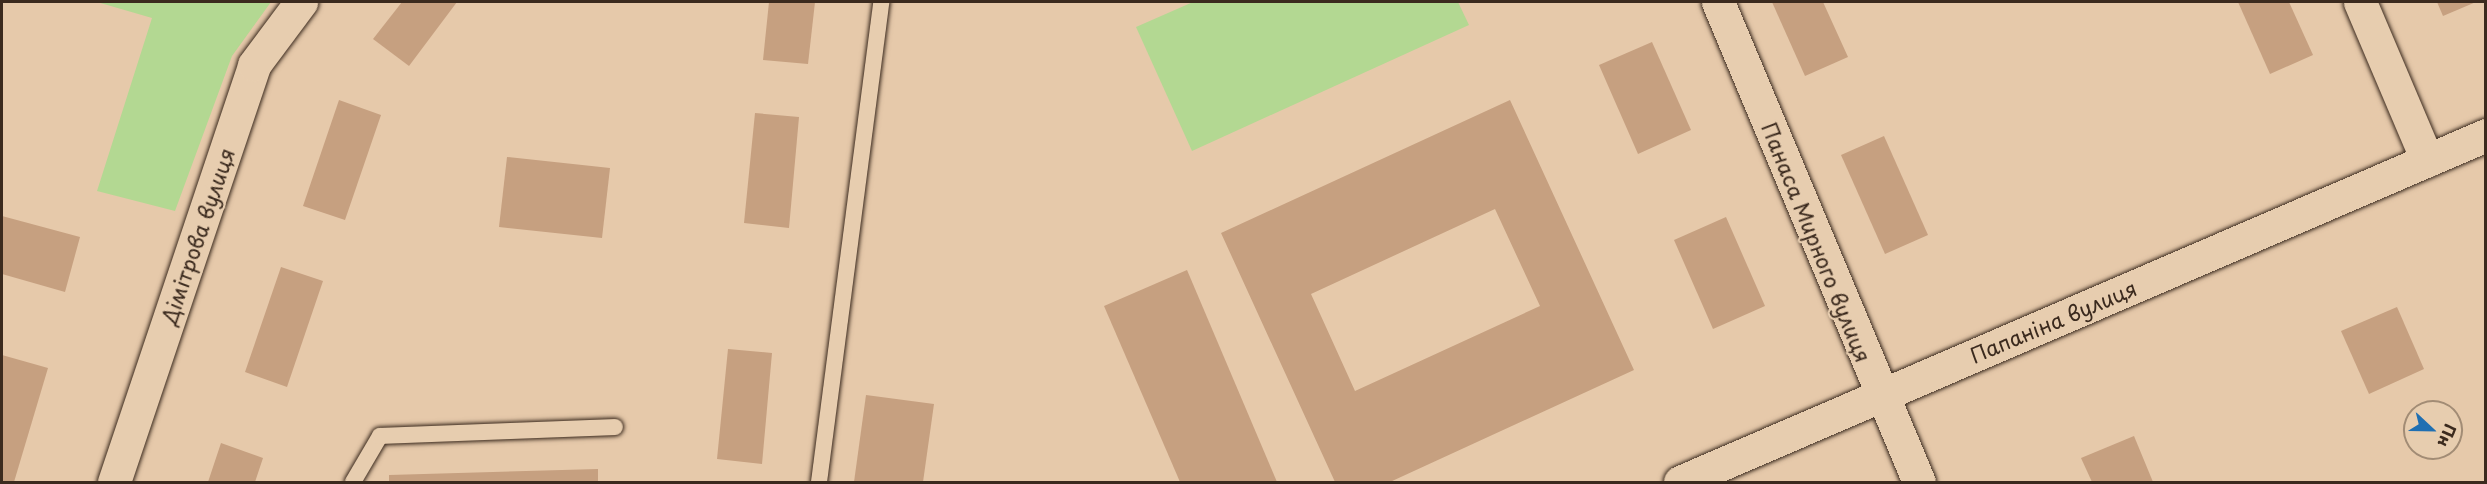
<!DOCTYPE html>
<html>
<head>
<meta charset="utf-8">
<style>
	body { margin:0 }
	#map { position:relative; width:2487px; height:484px; overflow:hidden; background:#e6c9aa; font-family:"Playpen Sans",sans-serif }
	div>[style] { position:absolute }
	[style*='--x'] { left:calc(var(--x)*1px); top:calc(var(--y)*1px); width:calc(var(--w)*1px); rotate:calc(var(--a)*1deg) }
	.green>* { inset:0; background:#b3d892 }
	.building>* { inset:0; background:#c6a080 }
	.roads { filter:drop-shadow(0 0 2px #3b2a1e) drop-shadow(0 0 2px #3b2a1e) }
	.lane>* { height:16px; margin:-8px; padding:0 8px; transform-origin:8px; border-radius:8px; background:#e7cdaf }
	.street>* { height:33px; margin:-16.5px; padding:0 16.5px; transform-origin:16.5px; border-radius:16.5px; background:#e7cdaf }
	span { translate:-50% -50%; white-space:nowrap; text-align:center; line-height:1.15; -webkit-text-stroke:4.5px #e7cdaf; paint-order:stroke }
	.street-label { font-size:21px; color:#3b2a1e }
	.frame { position:absolute; inset:0; border:3px solid #3b2a1e; pointer-events:none }
	.north { position:absolute; left:2403px; top:400px; width:60px; height:60px; box-sizing:border-box; background:#e7cdaf; border:2px solid #a28c75; border-radius:50%; rotate:112deg; font-size:16px; font-weight:700; line-height:24px; text-align:center; color:#3b2a1e }
	.north::after { content:''; display:block; margin:auto; width:21px; height:27px; background:#1f6fb2; clip-path:polygon(50% 0,100% 100%,50% 72%,0 100%) }
</style>
</head>
<body>
<div id="map">
	<div class="green">
		<i style="clip-path:polygon(97px 2px,271px 2px,232px 56px,175px 211px,97px 191px,152px 18px)"></i>
		<i style="clip-path:polygon(1193px 2px,1458px 2px,1469px 25px,1192px 151px,1136px 27px)"></i>
	</div>
	<div class="building">
		<i style="clip-path:polygon(402px 2px,457px 2px,409px 66px,373px 39px)"></i>
		<i style="clip-path:polygon(769px 2px,815px 2px,808px 64px,763px 60px)"></i>
		<i style="clip-path:polygon(1772px 2px,1823px 2px,1848px 57px,1805px 76px)"></i>
		<i style="clip-path:polygon(2238px 2px,2289px 2px,2313px 55px,2270px 74px)"></i>
		<i style="clip-path:polygon(2437px 2px,2476px 2px,2443px 16px)"></i>
		<i style="clip-path:polygon(1652px 42px,1691px 130px,1638px 154px,1599px 65px)"></i>
		<i style="clip-path:polygon(339px 100px,381px 115px,345px 220px,303px 206px)"></i>
		<i style="clip-path:polygon(evenodd,1510px 100px,1634px 370px,1390px 482px,1335px 482px,1221px 233px,1510px 100px,1495px 209px,1540px 306px,1355px 391px,1311px 294px,1495px 209px)"></i>
		<i style="clip-path:polygon(755px 113px,799px 117px,789px 228px,744px 223px)"></i>
		<i style="clip-path:polygon(1884px 136px,1928px 235px,1885px 254px,1841px 155px)"></i>
		<i style="clip-path:polygon(507px 157px,610px 168px,602px 238px,499px 227px)"></i>
		<i style="clip-path:polygon(2px 216px,80px 237px,65px 292px,2px 274px)"></i>
		<i style="clip-path:polygon(1726px 217px,1765px 306px,1713px 329px,1674px 240px)"></i>
		<i style="clip-path:polygon(281px 267px,323px 281px,287px 387px,245px 372px)"></i>
		<i style="clip-path:polygon(1187px 270px,1277px 482px,1180px 482px,1104px 306px)"></i>
		<i style="clip-path:polygon(2397px 307px,2424px 369px,2369px 394px,2341px 331px)"></i>
		<i style="clip-path:polygon(728px 349px,772px 353px,762px 464px,717px 459px)"></i>
		<i style="clip-path:polygon(2px 355px,48px 368px,14px 482px,2px 482px)"></i>
		<i style="clip-path:polygon(866px 395px,934px 404px,923px 482px,854px 482px)"></i>
		<i style="clip-path:polygon(2134px 436px,2153px 482px,2092px 482px,2081px 458px)"></i>
		<i style="clip-path:polygon(221px 443px,263px 458px,255px 482px,208px 482px)"></i>
		<i style="clip-path:polygon(598px 469px,598px 482px,389px 482px,389px 475px)"></i>
	</div>
	<div class="roads">
		<div class="lane">
			<i style="--x:353;--y:482;--w:53;--a:-59.6"></i>
			<i style="--x:380;--y:436;--w:235;--a:-2.2"></i>
			<i style="--x:819;--y:482;--w:484;--a:-82.6"></i>
		</div>
		<div class="street">
			<i style="--x:1718;--y:2;--w:520;--a:67.28"></i>
			<i style="--x:2360;--y:2;--w:172;--a:67"></i>
			<i style="--x:114;--y:482;--w:440;--a:-71.4"></i>
			<i style="--x:254;--y:65;--w:79;--a:-53.3"></i>
			<i style="--x:1680;--y:482;--w:878;--a:-23.29"></i>
		</div>
	</div>
	<div class="street-label">
		<span style="left:197px;top:236px;rotate:-71deg">Дімітрова вулиця</span>
		<span style="left:1817px;top:242px;rotate:68deg">Панаса Мирного вулиця</span>
		<span style="left:2053px;top:321px;rotate:-23deg">Папаніна вулиця</span>
	</div>
	<div class="frame"></div>
	<div class="north">Пн</div>
</div>
</body>
</html>
